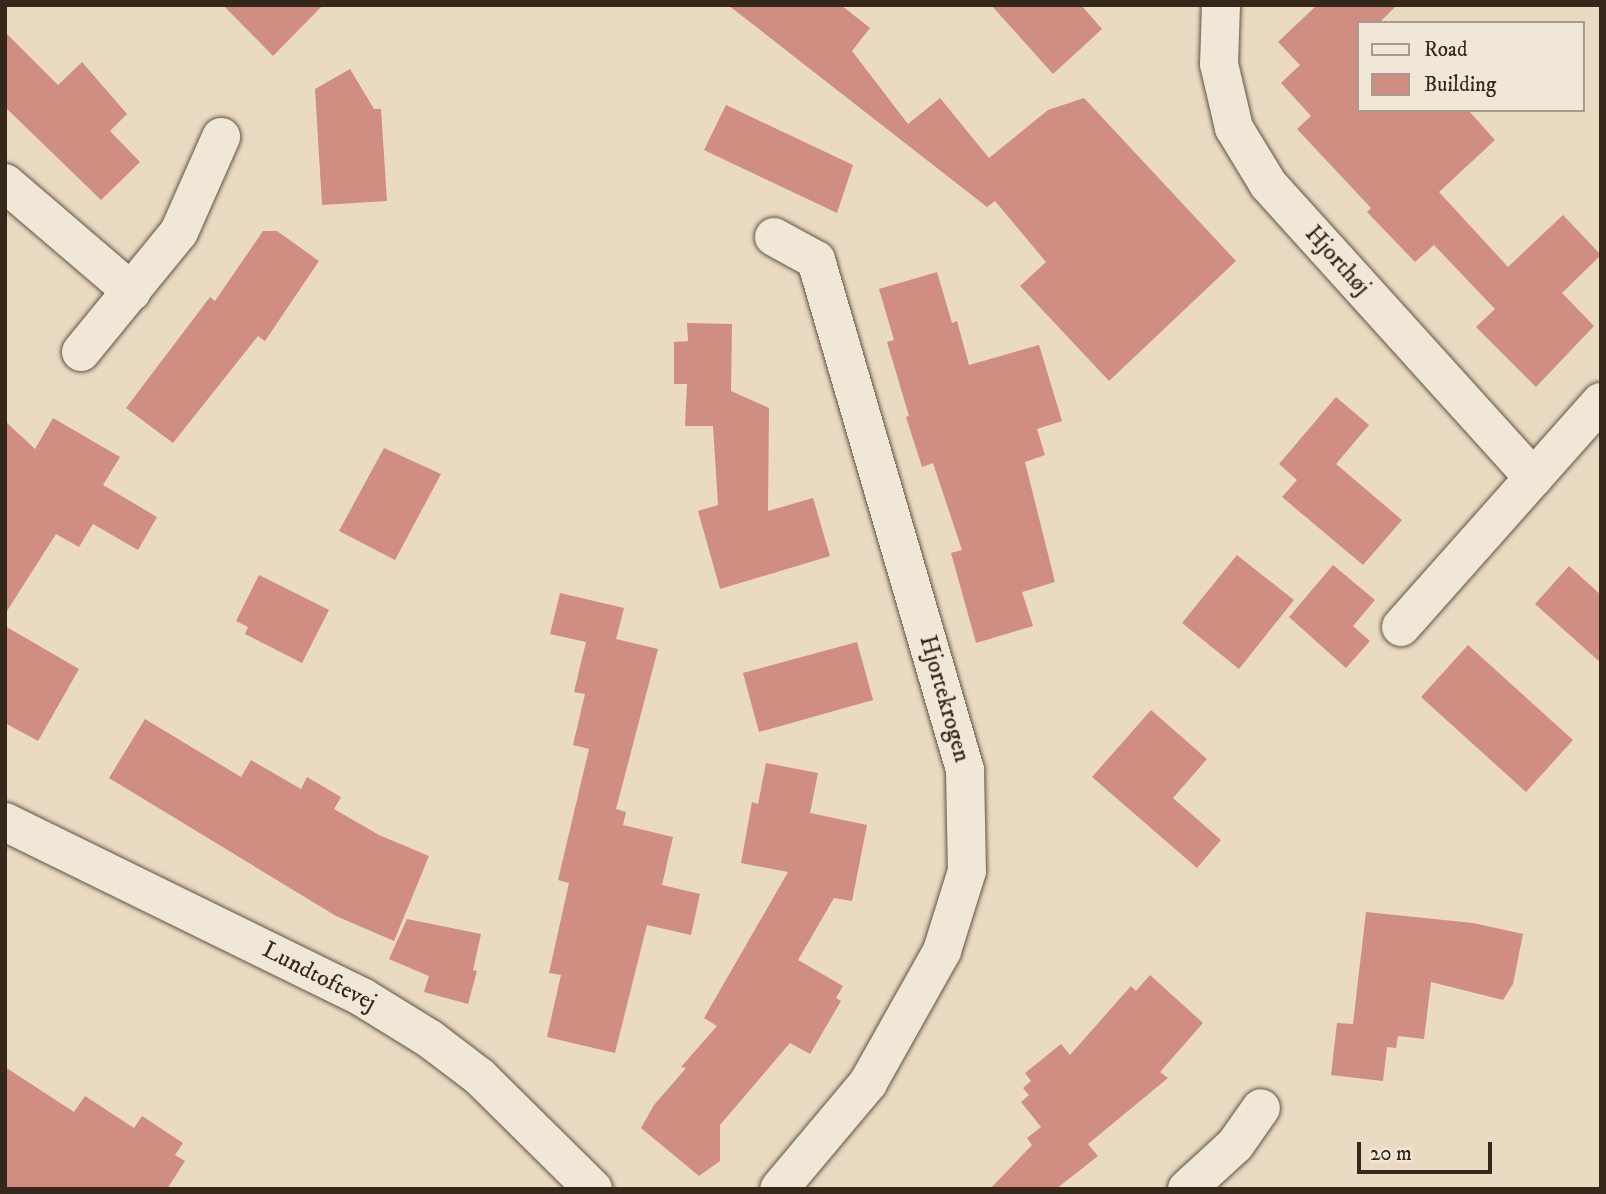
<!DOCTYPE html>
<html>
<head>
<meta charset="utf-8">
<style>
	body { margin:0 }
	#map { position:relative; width:1606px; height:1194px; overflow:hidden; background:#eadac2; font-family:"IM FELL DW Pica",serif }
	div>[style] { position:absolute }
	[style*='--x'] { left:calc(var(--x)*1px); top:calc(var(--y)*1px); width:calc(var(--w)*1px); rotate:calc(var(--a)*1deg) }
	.building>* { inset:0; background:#d08d82 }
	.roads { filter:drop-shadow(0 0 2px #625445) drop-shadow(0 0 2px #625445) }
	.minor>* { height:38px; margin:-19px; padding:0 19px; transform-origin:19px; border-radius:19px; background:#f1e7d7 }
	span { translate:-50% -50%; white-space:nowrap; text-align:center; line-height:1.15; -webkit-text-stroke:5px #f1e7d7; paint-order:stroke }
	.street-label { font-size:24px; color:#35281b }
	.frame { position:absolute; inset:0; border:7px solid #35281b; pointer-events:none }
	.legend { position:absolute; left:1357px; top:21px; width:228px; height:91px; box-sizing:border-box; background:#f1e7d7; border:2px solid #a69b8c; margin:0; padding:9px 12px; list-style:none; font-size:21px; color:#35281b }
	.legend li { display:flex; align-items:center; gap:14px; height:35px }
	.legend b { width:35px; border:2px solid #a69b8c }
	.scale { position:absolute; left:1357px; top:1142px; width:135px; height:32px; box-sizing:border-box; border:4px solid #35281b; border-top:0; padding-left:9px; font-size:21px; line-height:24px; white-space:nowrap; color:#35281b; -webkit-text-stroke:5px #f1e7d7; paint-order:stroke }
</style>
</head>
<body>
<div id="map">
	<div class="building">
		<i style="clip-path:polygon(223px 5px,323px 5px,273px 56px)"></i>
		<i style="clip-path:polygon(728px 5px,841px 5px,870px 28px,852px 51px,908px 124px,940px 98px,989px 158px,1048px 110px,1084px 98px,1236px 261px,1109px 381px,1020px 286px,1046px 262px,995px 201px,987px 207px)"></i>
		<i style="clip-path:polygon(991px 5px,1081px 5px,1102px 29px,1053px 74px)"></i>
		<i style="clip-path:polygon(1317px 5px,1397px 5px,1379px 23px,1359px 23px,1359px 110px,1468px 110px,1495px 140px,1439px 192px,1508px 267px,1563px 215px,1601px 255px,1562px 293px,1594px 326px,1536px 387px,1476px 327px,1495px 309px,1434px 245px,1415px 262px,1367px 212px,1371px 208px,1297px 129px,1311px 116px,1281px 83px,1300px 65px,1278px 42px)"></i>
		<i style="clip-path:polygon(5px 32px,58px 85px,82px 62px,127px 114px,110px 131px,140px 162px,101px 200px,5px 107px)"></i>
		<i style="clip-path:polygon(350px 69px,374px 109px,381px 109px,387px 201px,322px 205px,315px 89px)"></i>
		<i style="clip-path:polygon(726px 105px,853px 165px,837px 213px,704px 150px)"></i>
		<i style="clip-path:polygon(263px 231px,277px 231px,319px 261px,265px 341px,258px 336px,173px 443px,126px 408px,210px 297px,215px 301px)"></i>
		<i style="clip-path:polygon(937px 272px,952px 323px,957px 321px,969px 365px,1039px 345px,1062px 421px,1037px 429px,1045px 455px,1025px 462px,1055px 582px,1022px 592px,1033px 626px,976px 643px,951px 553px,962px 550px,933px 463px,922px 467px,906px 417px,909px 416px,887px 342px,894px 340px,879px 289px)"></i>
		<i style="clip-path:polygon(687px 323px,732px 324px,731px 391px,769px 408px,768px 511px,813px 498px,830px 556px,720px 589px,698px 511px,718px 505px,713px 426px,685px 426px,687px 384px,674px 384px,674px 342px,688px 341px)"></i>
		<i style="clip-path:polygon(1336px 397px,1369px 425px,1336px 464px,1402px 520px,1363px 565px,1282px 497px,1297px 480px,1279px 464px)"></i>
		<i style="clip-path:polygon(53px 418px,120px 457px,103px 485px,157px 517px,138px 550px,93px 524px,79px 547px,56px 534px,5px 614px,5px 421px,35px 449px)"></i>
		<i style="clip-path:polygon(384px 448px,441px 474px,395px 560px,339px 531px)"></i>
		<i style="clip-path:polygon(1237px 555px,1294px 600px,1239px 669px,1182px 623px)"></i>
		<i style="clip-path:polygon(1333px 565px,1375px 600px,1353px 626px,1370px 641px,1346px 668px,1289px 617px)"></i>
		<i style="clip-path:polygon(1569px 566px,1601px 595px,1601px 663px,1535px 604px)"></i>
		<i style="clip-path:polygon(259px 575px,329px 610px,302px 663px,245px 634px,248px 627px,236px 621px)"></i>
		<i style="clip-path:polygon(560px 593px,624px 608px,616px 639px,658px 649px,616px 809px,626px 812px,623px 825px,673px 837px,662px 885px,700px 894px,691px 935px,647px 925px,615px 1053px,547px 1037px,561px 975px,549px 973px,569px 883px,558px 880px,589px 749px,573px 745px,585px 694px,574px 692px,586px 642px,550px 634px)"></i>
		<i style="clip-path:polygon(5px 626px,79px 669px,38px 741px,5px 723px)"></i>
		<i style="clip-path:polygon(857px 642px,873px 700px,759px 732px,743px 673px)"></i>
		<i style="clip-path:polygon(1468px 645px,1573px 740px,1526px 792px,1421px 697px)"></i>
		<i style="clip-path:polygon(1151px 710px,1207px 759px,1173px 798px,1221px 840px,1197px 868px,1092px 777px)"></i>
		<i style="clip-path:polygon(145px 719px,241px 777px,251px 760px,301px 789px,307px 777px,341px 797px,334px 809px,379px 835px,429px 856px,394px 941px,336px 916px,109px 778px)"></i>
		<i style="clip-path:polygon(766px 763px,818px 773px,810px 813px,867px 825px,852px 901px,834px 898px,798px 960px,843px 986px,836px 998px,841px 1001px,810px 1054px,790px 1043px,720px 1125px,720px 1161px,699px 1176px,641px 1128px,654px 1105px,686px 1068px,681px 1067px,717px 1026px,704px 1018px,788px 872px,741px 863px,752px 802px,758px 804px)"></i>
		<i style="clip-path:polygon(1366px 912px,1473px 923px,1523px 934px,1513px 984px,1503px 1000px,1431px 982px,1424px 1039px,1398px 1036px,1396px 1048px,1387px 1047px,1383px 1081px,1331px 1075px,1337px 1023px,1353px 1024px)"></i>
		<i style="clip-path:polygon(407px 919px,481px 934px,473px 970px,477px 971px,468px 1004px,424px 992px,429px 976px,389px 959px)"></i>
		<i style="clip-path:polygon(1150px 975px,1203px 1023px,1160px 1072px,1168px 1078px,1088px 1144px,1098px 1156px,1056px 1189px,990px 1189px,1032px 1145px,1027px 1138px,1041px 1127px,1021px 1102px,1029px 1095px,1023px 1088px,1031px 1081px,1025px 1073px,1061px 1044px,1070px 1055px,1131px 986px,1136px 991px)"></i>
		<i style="clip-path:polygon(5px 1067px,74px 1112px,85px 1096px,134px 1128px,142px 1116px,183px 1143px,175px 1155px,185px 1161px,167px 1189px,5px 1189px)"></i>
	</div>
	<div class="roads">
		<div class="minor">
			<i style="--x:1221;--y:5;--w:59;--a:91.9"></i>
			<i style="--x:1219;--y:64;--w:66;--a:76.8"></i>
			<i style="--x:1234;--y:128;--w:66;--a:58.7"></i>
			<i style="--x:1268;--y:184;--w:396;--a:47.9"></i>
			<i style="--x:5;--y:183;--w:167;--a:40.6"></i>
			<i style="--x:774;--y:237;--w:48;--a:28.7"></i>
			<i style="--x:816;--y:260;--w:531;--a:73.71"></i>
			<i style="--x:965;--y:770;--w:101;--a:88.9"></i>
			<i style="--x:967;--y:871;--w:84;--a:107.4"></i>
			<i style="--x:942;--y:951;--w:151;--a:119.3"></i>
			<i style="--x:868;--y:1083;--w:138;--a:130"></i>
			<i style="--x:81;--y:352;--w:155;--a:-50.8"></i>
			<i style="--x:179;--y:232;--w:104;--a:-66.1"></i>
			<i style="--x:1401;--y:627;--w:301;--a:-48.4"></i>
			<i style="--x:5;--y:822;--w:398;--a:26.1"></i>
			<i style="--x:362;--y:997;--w:80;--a:31.7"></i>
			<i style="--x:430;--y:1039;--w:63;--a:37.2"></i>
			<i style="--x:480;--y:1077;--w:159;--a:44.7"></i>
			<i style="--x:1187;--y:1189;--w:65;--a:-42.5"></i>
			<i style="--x:1235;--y:1145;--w:45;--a:-54.9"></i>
		</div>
	</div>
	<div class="street-label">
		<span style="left:1337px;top:261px;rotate:48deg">Hjorthøj</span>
		<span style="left:944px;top:699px;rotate:74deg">Hjortekrogen</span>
		<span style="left:319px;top:977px;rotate:27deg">Lundtoftevej</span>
	</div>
	<div class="frame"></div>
	<ul class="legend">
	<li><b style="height:9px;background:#f1e7d7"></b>Road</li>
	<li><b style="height:19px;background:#d08d82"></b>Building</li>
	</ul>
	<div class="scale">20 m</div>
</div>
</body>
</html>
